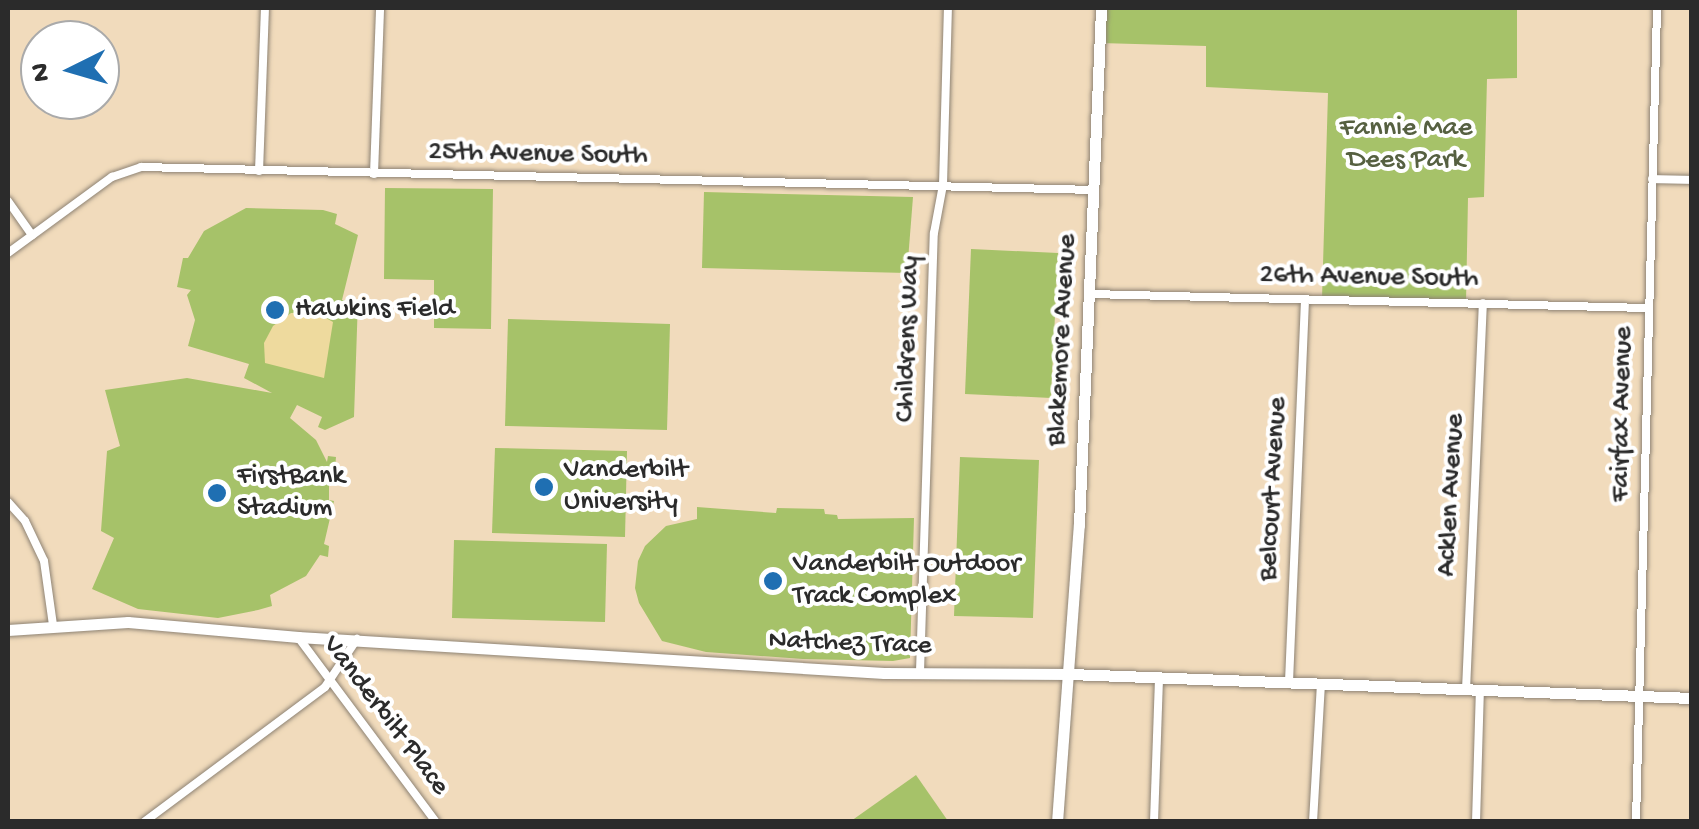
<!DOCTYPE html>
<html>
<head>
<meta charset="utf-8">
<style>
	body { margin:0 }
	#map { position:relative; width:1699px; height:829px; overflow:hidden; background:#f1dbbc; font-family:"Gochi Hand",sans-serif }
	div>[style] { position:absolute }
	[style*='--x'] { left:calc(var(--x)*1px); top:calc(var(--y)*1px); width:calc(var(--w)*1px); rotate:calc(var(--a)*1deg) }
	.green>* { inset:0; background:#a6c269 }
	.sand>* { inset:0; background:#eeda9e }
	.roads { filter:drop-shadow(0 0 2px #8e8374) drop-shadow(0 0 2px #8e8374) }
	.street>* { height:8px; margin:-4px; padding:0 4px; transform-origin:4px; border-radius:4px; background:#fff }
	.secondary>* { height:11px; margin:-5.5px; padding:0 5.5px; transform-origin:5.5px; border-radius:5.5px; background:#fff }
	.dots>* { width:28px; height:28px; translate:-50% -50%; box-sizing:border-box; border:5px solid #fff; border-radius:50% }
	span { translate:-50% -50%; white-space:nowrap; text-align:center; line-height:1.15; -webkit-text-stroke:8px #fff; paint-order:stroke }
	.park-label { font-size:28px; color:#566041 }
	.street-label { font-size:28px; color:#2b2b2b }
	.poi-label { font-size:28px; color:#2b2b2b }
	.left { translate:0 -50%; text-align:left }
	.frame { position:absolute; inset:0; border:10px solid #2b2b2b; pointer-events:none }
	.north { position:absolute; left:20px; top:20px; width:100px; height:100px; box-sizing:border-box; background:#fff; border:2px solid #aaa; border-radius:50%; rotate:265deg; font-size:28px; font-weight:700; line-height:40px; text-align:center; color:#2b2b2b }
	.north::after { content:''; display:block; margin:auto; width:35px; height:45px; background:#1f6fb2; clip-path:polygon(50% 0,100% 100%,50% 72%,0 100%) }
</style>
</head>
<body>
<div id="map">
	<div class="green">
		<i style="clip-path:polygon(1101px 8px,1517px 8px,1517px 78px,1487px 79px,1484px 197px,1468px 198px,1466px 303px,1322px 299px,1328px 93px,1206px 87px,1206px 46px,1100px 43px)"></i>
		<i style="clip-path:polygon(385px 188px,493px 189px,491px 329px,434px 328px,434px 280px,384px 279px)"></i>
		<i style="clip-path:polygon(704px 192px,913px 197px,907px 273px,702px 268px)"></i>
		<i style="clip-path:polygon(246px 208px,323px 210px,337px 214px,335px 224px,358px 235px,342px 300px,358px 300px,354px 417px,325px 430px,318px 427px,322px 417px,297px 405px,290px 418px,316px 440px,327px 462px,328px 456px,336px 457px,335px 468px,329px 468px,329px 500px,334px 501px,324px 544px,329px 546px,328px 557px,320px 555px,306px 576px,270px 595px,272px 606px,258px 610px,218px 618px,138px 609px,92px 589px,114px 538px,101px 531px,107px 451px,120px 446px,105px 390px,187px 378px,272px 393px,244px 378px,249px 364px,188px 346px,195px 320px,187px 295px,191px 290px,177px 287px,183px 258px,188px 258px,204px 231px)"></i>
		<i style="clip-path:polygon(971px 249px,1058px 253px,1051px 398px,965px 394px)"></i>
		<i style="clip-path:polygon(508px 319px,670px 324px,667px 430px,505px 426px)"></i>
		<i style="clip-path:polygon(495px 448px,627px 451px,625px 537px,492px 533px)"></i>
		<i style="clip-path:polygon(960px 457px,1039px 460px,1033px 618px,954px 616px)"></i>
		<i style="clip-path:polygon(697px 507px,776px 513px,777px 508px,824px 509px,825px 514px,837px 515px,838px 519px,914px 518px,910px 658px,893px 661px,803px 659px,706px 652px,662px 641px,639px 603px,635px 588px,638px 561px,645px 546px,666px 526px,697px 519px)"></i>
		<i style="clip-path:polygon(454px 540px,607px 544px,605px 622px,452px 618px)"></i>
		<i style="clip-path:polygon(916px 775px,948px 821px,851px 821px)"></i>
	</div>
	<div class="sand">
		<i style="clip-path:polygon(315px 312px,333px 322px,324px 378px,265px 363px,264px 343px,273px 326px,291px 313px)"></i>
	</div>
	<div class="roads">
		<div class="street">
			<i style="--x:259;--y:171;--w:163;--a:-87.9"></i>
			<i style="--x:374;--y:174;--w:166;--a:-87.9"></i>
			<i style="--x:1652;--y:179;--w:40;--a:1.4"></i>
			<i style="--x:8;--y:201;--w:42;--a:54.8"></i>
			<i style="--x:8;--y:253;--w:129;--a:-36.2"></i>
			<i style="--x:112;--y:177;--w:31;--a:-19"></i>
			<i style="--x:141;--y:167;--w:954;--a:1.38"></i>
			<i style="--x:1090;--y:294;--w:557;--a:1.44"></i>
			<i style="--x:8;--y:502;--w:25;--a:48"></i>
			<i style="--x:25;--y:521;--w:44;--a:64.6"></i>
			<i style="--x:44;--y:561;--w:65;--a:82"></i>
			<i style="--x:298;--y:637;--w:231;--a:53.3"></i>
			<i style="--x:920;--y:672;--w:439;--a:-88.2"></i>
			<i style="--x:934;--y:233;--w:49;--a:-79.4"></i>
			<i style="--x:943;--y:185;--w:177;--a:-88.4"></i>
			<i style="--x:1289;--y:682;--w:383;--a:-87.6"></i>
			<i style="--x:1466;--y:690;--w:387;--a:-87.5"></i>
			<i style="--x:144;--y:822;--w:226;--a:-36.7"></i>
			<i style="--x:325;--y:687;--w:58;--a:-56.3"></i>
			<i style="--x:1154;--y:822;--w:143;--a:-88"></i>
			<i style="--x:1313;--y:822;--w:138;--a:-86.7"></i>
			<i style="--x:1476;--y:822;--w:132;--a:-88.3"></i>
			<i style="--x:1636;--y:822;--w:814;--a:-88.52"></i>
		</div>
		<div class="secondary">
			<i style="--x:8;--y:630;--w:120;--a:-3.8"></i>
			<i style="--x:128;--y:622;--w:171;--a:5"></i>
			<i style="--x:298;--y:637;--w:587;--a:3.52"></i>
			<i style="--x:884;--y:673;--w:186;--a:0.3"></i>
			<i style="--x:1070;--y:674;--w:622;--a:2.21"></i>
			<i style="--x:1057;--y:822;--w:298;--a:-85.8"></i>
			<i style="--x:1079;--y:525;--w:517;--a:-87.56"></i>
		</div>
	</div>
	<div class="dots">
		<i style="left:275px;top:310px;background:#1f6fb2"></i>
		<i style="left:544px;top:487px;background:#1f6fb2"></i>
		<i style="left:217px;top:493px;background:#1f6fb2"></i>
		<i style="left:773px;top:581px;background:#1f6fb2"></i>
	</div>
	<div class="park-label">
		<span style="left:1406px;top:145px">Fannie Mae<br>Dees Park</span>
	</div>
	<div class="street-label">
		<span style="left:538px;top:155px;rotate:1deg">25th Avenue South</span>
		<span style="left:1369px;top:278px;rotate:1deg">26th Avenue South</span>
		<span style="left:909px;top:339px;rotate:-88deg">Childrens Way</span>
		<span style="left:1063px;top:340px;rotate:-87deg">Blakemore Avenue</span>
		<span style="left:1623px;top:414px;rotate:-89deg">Fairfax Avenue</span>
		<span style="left:1274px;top:489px;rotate:-87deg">Belcourt Avenue</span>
		<span style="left:1452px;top:495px;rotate:-87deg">Acklen Avenue</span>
		<span style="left:850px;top:644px;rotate:2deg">Natchez Trace</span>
		<span style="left:385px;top:716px;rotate:53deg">Vanderbilt Place</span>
	</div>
	<div class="poi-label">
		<span class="left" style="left:295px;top:310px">Hawkins Field</span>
		<span class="left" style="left:564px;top:487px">Vanderbilt<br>University</span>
		<span class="left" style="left:237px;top:493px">FirstBank<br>Stadium</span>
		<span class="left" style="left:793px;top:581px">Vanderbilt Outdoor<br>Track Complex</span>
	</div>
	<div class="frame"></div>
	<div class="north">N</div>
</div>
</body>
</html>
